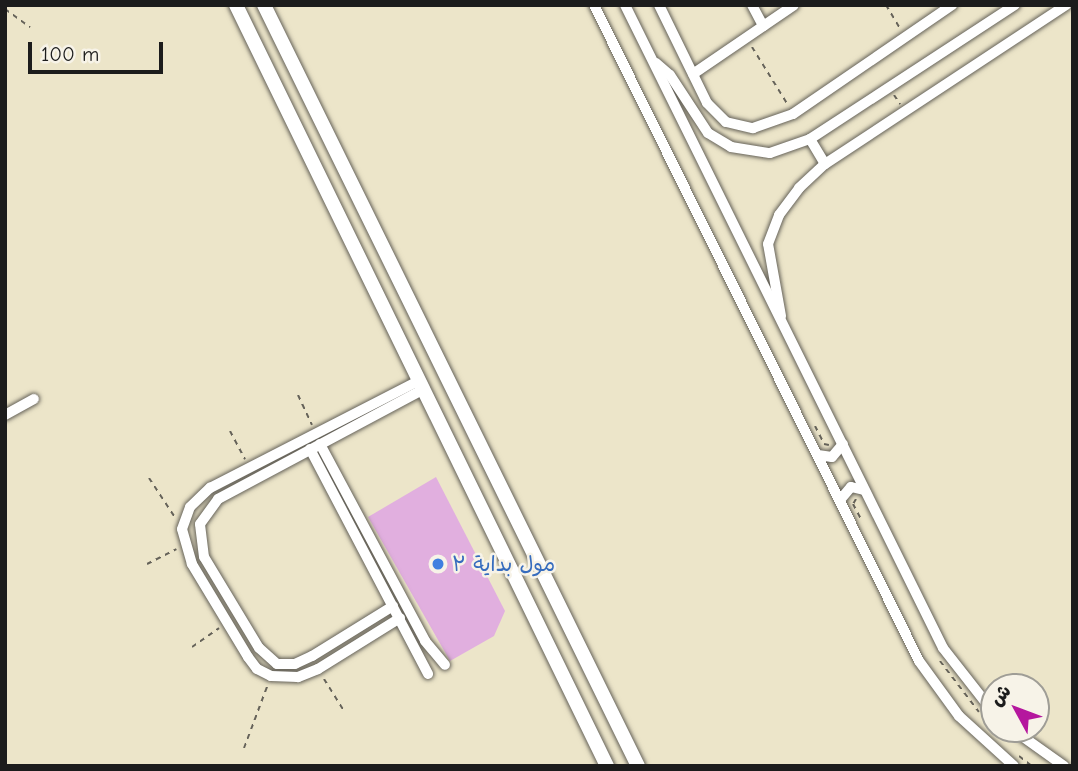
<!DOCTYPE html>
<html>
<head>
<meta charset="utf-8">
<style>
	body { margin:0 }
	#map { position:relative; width:1078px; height:771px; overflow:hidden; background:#ece5c9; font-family:"Comic Neue","Playpen Sans Arabic",sans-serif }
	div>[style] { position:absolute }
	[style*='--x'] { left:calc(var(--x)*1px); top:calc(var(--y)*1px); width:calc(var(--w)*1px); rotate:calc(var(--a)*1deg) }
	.building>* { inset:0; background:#e1afdf }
	.path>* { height:2px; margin-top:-1px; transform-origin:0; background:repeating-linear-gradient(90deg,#656259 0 5px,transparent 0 10px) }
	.roads { filter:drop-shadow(0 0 2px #656259) drop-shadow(0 0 2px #656259) }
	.minor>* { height:10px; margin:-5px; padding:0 5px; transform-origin:5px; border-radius:5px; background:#fff }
	.tertiary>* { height:14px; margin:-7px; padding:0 7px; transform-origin:7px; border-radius:7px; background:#fff }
	.dots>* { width:19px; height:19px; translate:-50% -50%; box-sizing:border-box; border:4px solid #f7f3e8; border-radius:50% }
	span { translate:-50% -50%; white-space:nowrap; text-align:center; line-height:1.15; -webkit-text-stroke:5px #f7f3e8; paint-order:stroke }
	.shop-label { font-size:21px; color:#366cbe }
	.left { translate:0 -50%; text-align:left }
	.frame { position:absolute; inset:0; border:7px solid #1c1c1c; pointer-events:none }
	.north { position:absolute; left:980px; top:673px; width:70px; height:70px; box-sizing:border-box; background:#f7f3e8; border:2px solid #9f9d96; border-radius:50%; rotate:311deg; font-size:19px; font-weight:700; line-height:28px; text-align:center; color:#1c1c1c }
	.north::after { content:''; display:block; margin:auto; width:24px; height:32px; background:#b5179e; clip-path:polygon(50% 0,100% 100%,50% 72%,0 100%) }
	.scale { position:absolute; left:28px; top:42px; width:135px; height:32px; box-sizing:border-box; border:4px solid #1c1c1c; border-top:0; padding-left:9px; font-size:21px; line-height:24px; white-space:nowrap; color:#1c1c1c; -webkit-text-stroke:5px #f7f3e8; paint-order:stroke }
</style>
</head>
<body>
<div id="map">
	<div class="building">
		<i style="clip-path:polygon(436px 477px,505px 611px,494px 636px,450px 661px,368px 517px)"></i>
	</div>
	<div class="path">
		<i style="--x:886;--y:5;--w:27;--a:59"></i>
		<i style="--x:5;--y:9;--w:31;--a:36"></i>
		<i style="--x:752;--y:47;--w:68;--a:58.2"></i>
		<i style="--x:894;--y:95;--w:11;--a:56"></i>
		<i style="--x:298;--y:395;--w:33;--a:65"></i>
		<i style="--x:815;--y:426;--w:20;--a:63"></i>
		<i style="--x:824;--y:444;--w:5;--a:11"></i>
		<i style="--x:230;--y:431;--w:32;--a:62"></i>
		<i style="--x:149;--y:478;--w:49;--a:56.6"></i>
		<i style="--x:856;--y:499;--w:6;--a:121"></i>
		<i style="--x:853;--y:504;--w:17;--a:62"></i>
		<i style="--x:147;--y:564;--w:33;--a:-27"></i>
		<i style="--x:192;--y:647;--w:33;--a:-35"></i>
		<i style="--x:940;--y:661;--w:64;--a:52.6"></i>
		<i style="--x:324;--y:679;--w:39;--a:58"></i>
		<i style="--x:998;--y:729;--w:8;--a:40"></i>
		<i style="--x:244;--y:748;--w:68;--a:-69.4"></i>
		<i style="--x:1019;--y:756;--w:16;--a:38"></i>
	</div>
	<div class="roads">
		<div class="minor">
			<i style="--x:594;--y:5;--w:732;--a:63.64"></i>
			<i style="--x:919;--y:661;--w:68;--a:54"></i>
			<i style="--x:959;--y:716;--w:74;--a:42.3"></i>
			<i style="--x:625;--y:5;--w:717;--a:63.68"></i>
			<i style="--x:943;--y:648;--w:83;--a:51.9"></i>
			<i style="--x:659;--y:5;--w:109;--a:63.9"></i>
			<i style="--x:707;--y:103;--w:27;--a:45"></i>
			<i style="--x:726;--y:122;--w:28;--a:13"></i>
			<i style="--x:753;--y:128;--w:42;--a:-19.3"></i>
			<i style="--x:793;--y:114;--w:193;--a:-34.4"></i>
			<i style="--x:752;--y:5;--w:24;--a:62"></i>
			<i style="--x:656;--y:63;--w:18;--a:41"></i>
			<i style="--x:670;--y:75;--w:69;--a:56.8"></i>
			<i style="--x:708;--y:133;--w:27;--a:31"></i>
			<i style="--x:731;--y:147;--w:39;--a:9"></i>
			<i style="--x:770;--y:153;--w:42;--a:-19.3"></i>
			<i style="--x:810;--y:139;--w:245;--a:-33.2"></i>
			<i style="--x:693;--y:74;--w:122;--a:-34.3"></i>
			<i style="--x:810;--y:139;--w:29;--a:59"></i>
			<i style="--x:781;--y:316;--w:73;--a:-100.2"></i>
			<i style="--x:768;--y:244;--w:31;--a:-69"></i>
			<i style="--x:779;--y:215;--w:34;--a:-53"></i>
			<i style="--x:799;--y:188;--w:35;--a:-43"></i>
			<i style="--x:825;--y:164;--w:289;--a:-33.4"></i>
			<i style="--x:5;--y:415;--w:33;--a:-29"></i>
			<i style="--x:320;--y:444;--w:223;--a:61.9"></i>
			<i style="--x:425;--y:641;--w:31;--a:50"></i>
			<i style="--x:310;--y:449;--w:254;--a:62.3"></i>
			<i style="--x:818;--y:455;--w:14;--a:8"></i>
			<i style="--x:832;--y:457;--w:17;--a:-50"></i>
			<i style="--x:840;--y:500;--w:17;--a:-50"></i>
			<i style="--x:851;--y:487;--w:13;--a:13"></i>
			<i style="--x:393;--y:606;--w:95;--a:148.3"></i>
			<i style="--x:312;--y:656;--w:19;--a:155"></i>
			<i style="--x:295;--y:664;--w:18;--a:180"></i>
			<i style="--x:277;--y:664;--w:24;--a:-138"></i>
			<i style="--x:259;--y:648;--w:106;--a:-121.1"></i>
			<i style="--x:204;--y:557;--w:33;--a:-97"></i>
			<i style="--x:200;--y:524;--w:31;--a:-54"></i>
			<i style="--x:218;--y:499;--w:234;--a:-28.1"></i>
			<i style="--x:400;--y:618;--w:97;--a:148.1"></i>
			<i style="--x:318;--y:669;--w:22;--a:158"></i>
			<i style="--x:298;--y:677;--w:27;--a:-178"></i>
			<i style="--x:271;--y:676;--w:16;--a:-153"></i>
			<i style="--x:257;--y:669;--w:15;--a:-127"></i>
			<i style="--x:248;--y:657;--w:109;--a:-121.1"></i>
			<i style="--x:192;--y:564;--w:36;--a:-106"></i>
			<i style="--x:182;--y:529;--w:23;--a:-70"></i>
			<i style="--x:190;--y:507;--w:28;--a:-44"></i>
			<i style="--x:210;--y:488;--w:236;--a:-27.2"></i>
			<i style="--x:1012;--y:729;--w:64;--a:35.4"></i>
		</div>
		<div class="tertiary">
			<i style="--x:236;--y:5;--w:847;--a:64.01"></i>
			<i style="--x:264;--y:5;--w:848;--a:63.83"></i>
		</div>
	</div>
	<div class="dots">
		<i style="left:438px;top:564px;background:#3f7fe0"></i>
	</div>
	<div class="shop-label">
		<span class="left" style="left:452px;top:564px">مول بداية ۲</span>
	</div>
	<div class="frame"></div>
	<div class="north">ش</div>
	<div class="scale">100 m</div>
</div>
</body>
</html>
